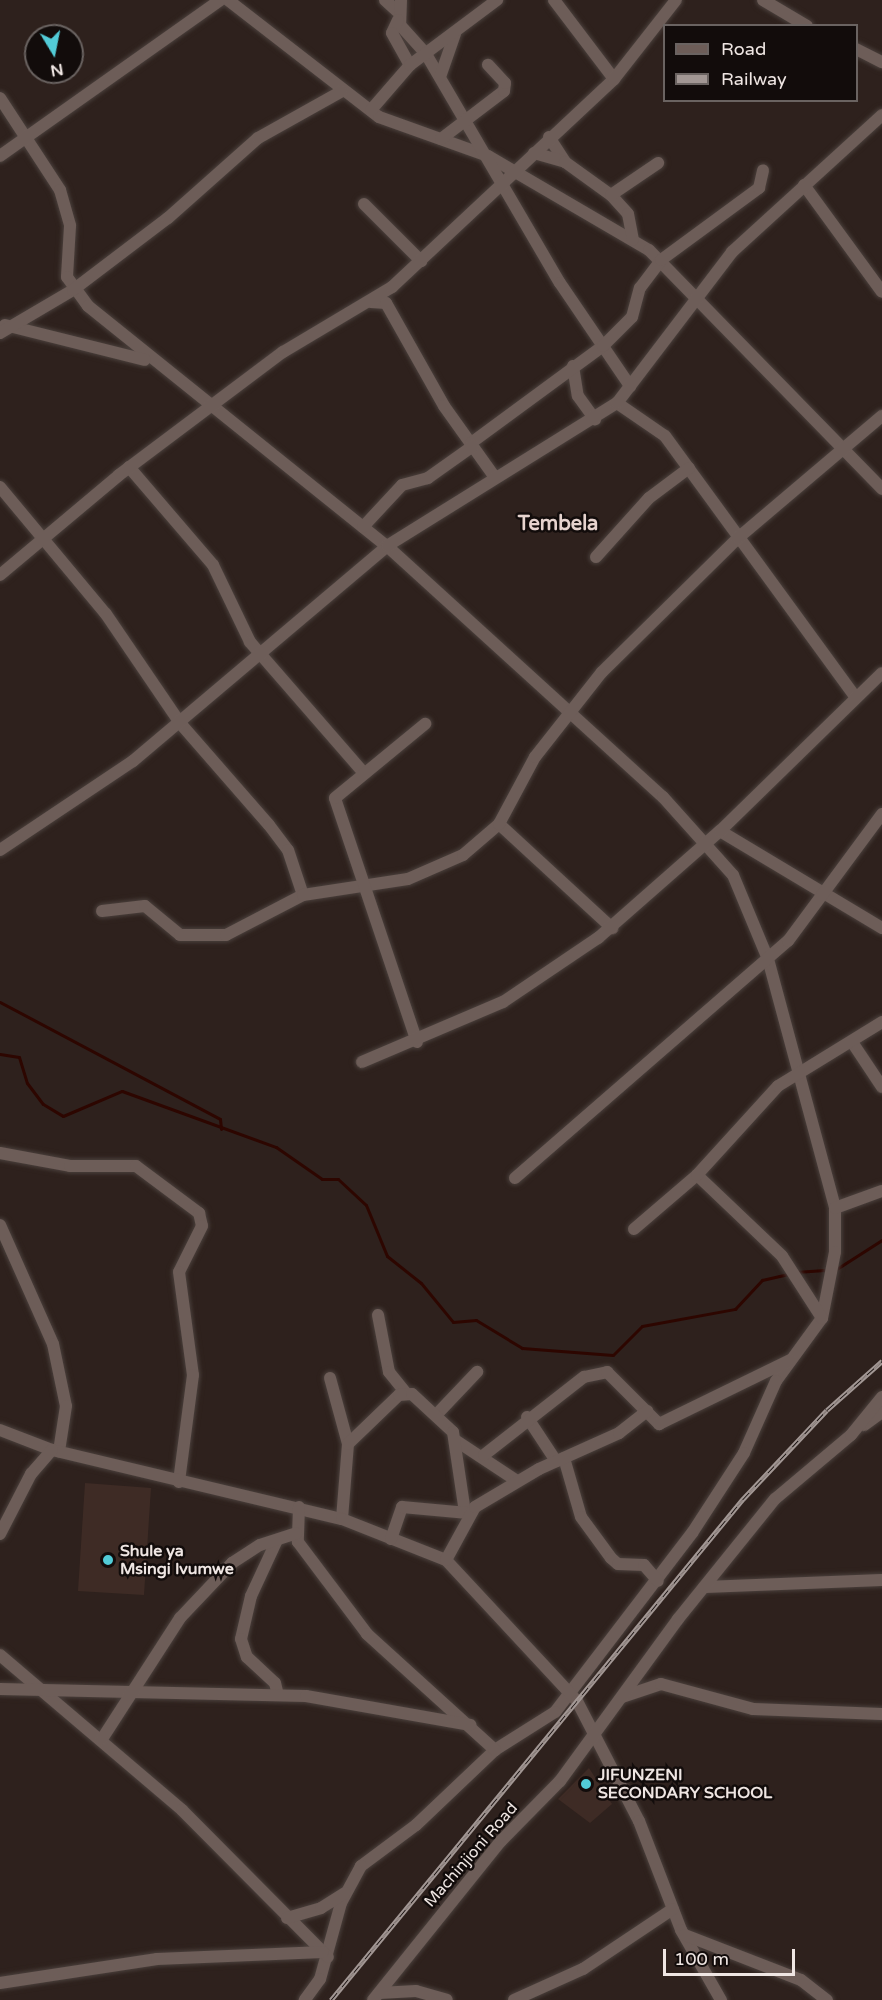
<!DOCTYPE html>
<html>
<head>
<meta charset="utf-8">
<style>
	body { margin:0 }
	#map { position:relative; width:882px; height:2000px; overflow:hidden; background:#2e211d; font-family:"Varela Round",sans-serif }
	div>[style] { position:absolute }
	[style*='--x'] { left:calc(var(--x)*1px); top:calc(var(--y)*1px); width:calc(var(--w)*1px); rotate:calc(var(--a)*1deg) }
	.built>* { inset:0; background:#3e2b25 }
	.stream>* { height:3px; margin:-1.5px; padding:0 1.5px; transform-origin:1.5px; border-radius:1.5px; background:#2d0600 }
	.roads { filter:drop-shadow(0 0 2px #4a403c) drop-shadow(0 0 2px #4a403c) }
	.minor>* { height:12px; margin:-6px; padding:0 6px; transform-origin:6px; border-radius:6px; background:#6d5d58 }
	.rail>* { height:5px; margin-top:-2.5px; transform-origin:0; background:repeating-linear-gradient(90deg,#120c0b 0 9px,#a29794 0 18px); box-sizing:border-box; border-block:2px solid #a29794 }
	.dots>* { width:16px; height:16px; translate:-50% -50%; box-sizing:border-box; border:3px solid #120c0b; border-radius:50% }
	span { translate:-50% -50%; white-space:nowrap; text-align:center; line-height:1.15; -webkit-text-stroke:5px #120c0b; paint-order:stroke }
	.poi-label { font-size:16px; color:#efe6e3; font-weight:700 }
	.left { translate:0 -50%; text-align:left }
	.street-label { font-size:16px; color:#efe6e3 }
	.quarter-label { font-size:20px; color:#e6d3ce; font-weight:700 }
	.legend { position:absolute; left:663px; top:24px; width:195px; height:78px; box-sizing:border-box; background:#120c0b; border:2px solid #6a6361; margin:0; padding:8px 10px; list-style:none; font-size:18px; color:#efe6e3 }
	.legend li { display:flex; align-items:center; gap:12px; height:30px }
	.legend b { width:30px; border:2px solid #6a6361 }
	.north { position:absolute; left:24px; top:24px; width:60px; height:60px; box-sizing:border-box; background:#120c0b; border:2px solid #6a6361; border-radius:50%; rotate:170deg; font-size:16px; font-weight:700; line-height:24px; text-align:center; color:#efe6e3 }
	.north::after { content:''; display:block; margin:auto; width:21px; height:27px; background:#52cbd7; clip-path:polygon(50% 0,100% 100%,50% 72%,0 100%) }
	.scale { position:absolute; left:663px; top:1949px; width:132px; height:27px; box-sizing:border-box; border:3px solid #efe6e3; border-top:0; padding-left:8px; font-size:18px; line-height:21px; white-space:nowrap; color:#efe6e3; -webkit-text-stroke:4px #120c0b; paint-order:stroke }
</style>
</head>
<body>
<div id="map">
	<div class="built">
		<i style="clip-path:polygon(85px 1483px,151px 1488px,144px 1595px,78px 1591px)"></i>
		<i style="clip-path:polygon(589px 1768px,612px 1804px,590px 1823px,558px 1799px)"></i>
	</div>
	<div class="stream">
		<i style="--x:0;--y:1002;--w:249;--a:28"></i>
		<i style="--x:220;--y:1119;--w:10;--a:84"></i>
		<i style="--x:0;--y:1054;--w:19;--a:9"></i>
		<i style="--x:19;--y:1057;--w:27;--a:73"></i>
		<i style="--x:27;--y:1083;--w:26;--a:53"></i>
		<i style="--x:43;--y:1104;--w:23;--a:31"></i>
		<i style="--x:63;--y:1116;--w:64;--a:-23"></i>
		<i style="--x:122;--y:1091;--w:164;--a:20"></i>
		<i style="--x:276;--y:1147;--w:56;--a:34.8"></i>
		<i style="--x:322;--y:1179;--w:16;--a:0"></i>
		<i style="--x:338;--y:1179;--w:38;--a:43"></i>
		<i style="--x:366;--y:1205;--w:55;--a:67.6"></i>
		<i style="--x:387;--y:1256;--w:43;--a:38.5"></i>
		<i style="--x:421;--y:1283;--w:50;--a:50.6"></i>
		<i style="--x:453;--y:1322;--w:23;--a:-5"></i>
		<i style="--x:476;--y:1320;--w:54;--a:31.3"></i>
		<i style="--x:522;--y:1348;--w:91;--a:4.4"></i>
		<i style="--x:613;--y:1355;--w:41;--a:-45"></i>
		<i style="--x:642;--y:1326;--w:95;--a:-10.4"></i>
		<i style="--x:735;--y:1309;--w:40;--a:-47"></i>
		<i style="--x:762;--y:1280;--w:28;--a:-13"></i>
		<i style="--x:835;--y:1270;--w:56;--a:-32.6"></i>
		<i style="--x:796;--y:1272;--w:32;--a:-4"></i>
	</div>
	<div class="roads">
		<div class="minor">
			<i style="--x:228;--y:0;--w:191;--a:37.8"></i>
			<i style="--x:379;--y:117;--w:116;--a:19.7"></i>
			<i style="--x:488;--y:156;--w:186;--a:30.3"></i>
			<i style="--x:649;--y:250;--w:334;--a:45.7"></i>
			<i style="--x:385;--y:0;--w:16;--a:43"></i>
			<i style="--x:401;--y:0;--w:25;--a:92"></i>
			<i style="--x:400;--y:25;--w:39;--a:48"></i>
			<i style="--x:426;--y:54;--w:265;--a:59.7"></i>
			<i style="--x:560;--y:283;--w:125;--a:55.8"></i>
			<i style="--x:554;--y:0;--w:99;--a:52.8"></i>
			<i style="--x:763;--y:0;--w:51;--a:30.6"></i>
			<i style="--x:398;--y:20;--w:14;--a:115"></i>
			<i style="--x:392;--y:33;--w:37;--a:61"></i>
			<i style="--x:856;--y:49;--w:29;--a:27"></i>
			<i style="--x:440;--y:77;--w:46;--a:-70.8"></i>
			<i style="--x:0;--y:98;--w:110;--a:56.9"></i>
			<i style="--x:60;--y:190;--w:37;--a:74"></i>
			<i style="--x:70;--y:226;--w:51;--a:93.4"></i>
			<i style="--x:67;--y:277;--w:36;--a:54"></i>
			<i style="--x:88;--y:306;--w:383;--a:38.8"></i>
			<i style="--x:387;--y:546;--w:373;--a:42.3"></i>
			<i style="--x:663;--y:797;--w:105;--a:48.1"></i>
			<i style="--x:733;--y:875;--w:91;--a:67.4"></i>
			<i style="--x:768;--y:959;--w:258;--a:74.9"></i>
			<i style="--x:835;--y:1208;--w:44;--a:90"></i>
			<i style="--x:835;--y:1252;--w:67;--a:101.1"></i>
			<i style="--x:822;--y:1318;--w:78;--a:126.1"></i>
			<i style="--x:776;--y:1381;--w:79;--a:114"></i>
			<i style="--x:744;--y:1453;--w:95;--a:123"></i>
			<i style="--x:692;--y:1533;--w:225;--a:127.4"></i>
			<i style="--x:555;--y:1712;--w:71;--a:147.7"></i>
			<i style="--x:495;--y:1750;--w:109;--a:136.5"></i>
			<i style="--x:416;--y:1825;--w:69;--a:143.3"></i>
			<i style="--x:361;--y:1866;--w:42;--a:118.4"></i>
			<i style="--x:341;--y:1903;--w:79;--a:105.4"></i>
			<i style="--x:320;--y:1979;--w:26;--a:126"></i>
			<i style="--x:371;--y:110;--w:60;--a:-49.1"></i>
			<i style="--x:410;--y:65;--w:109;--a:-36.8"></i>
			<i style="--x:549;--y:137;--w:30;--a:57"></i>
			<i style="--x:441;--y:139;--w:79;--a:-37.3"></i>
			<i style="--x:504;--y:91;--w:8;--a:-83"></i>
			<i style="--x:505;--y:83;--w:25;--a:-133"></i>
			<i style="--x:534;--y:153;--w:32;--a:16"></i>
			<i style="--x:565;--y:162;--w:57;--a:35.7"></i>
			<i style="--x:611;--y:195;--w:25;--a:48"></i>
			<i style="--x:628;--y:214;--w:26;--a:79"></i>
			<i style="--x:0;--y:156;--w:270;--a:-35.3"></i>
			<i style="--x:804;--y:185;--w:132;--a:53.9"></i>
			<i style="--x:611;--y:195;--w:57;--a:-34.2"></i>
			<i style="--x:364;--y:204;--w:81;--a:45"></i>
			<i style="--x:371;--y:302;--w:15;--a:4"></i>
			<i style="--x:386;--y:303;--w:118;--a:60.6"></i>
			<i style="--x:444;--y:406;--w:86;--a:54.5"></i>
			<i style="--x:5;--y:325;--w:144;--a:14"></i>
			<i style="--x:0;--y:333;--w:85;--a:-30.5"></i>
			<i style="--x:73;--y:290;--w:119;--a:-37.2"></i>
			<i style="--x:168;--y:218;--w:120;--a:-41.6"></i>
			<i style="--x:258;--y:138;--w:96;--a:-29.2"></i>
			<i style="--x:573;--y:366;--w:30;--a:81"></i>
			<i style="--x:578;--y:396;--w:29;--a:54"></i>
			<i style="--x:617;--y:403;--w:58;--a:34.5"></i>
			<i style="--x:665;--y:436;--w:323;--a:53.9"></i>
			<i style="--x:471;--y:443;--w:164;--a:-36.3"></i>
			<i style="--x:603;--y:346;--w:41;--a:-45"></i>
			<i style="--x:632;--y:317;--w:30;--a:-75"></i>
			<i style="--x:640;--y:288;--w:35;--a:-53"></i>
			<i style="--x:661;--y:260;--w:122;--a:-36.3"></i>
			<i style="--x:759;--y:188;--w:18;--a:-77"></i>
			<i style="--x:129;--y:467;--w:129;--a:49.4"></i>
			<i style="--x:213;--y:565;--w:85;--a:64.3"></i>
			<i style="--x:250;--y:642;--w:174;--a:49"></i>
			<i style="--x:0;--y:487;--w:165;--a:50.2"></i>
			<i style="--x:106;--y:614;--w:132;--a:55.8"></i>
			<i style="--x:180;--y:723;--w:135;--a:48.9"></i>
			<i style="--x:269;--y:825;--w:31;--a:53"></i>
			<i style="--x:288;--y:850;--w:47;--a:71.6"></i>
			<i style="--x:363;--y:527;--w:57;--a:-47.1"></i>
			<i style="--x:402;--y:485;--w:27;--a:-15"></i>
			<i style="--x:428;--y:478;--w:55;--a:-35.4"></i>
			<i style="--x:596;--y:557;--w:79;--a:-48.1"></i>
			<i style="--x:649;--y:498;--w:50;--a:-36.9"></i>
			<i style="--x:0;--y:575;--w:155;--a:-40"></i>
			<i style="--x:119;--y:475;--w:205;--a:-36.9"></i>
			<i style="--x:283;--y:352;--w:127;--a:-30.8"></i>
			<i style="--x:392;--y:287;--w:304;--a:-43.1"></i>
			<i style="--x:614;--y:79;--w:100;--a:-51.9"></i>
			<i style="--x:499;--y:824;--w:154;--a:42.6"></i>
			<i style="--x:720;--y:831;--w:189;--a:30.9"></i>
			<i style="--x:0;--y:850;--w:160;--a:-33.8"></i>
			<i style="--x:133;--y:761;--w:333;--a:-40.2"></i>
			<i style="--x:387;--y:546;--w:271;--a:-31.9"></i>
			<i style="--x:617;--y:403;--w:190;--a:-52.7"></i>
			<i style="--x:732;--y:252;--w:203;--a:-42.4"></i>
			<i style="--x:102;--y:911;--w:43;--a:-6.6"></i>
			<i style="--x:145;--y:906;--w:45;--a:39.6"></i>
			<i style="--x:180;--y:935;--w:46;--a:0"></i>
			<i style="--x:226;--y:935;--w:87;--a:-27.5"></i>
			<i style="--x:303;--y:895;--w:106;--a:-8.7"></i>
			<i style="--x:408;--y:879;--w:60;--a:-23.6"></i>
			<i style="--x:463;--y:855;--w:48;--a:-40.7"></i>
			<i style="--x:499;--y:824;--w:76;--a:-61.8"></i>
			<i style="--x:535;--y:757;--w:108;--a:-51.8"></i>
			<i style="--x:602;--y:672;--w:191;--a:-44.6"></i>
			<i style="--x:738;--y:538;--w:189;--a:-40.3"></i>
			<i style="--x:417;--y:1042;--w:257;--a:-108.6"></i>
			<i style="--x:335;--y:798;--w:117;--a:-39.4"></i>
			<i style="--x:852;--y:1042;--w:54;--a:56.3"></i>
			<i style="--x:362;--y:1062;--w:153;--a:-23.1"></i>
			<i style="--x:503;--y:1002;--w:115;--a:-34"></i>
			<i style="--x:598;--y:938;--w:162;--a:-41.3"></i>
			<i style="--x:720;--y:831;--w:226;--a:-44.3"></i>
			<i style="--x:0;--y:1153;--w:71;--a:10.5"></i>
			<i style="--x:70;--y:1166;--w:66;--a:0"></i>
			<i style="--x:136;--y:1166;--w:79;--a:36.7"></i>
			<i style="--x:199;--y:1213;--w:13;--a:77"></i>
			<i style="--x:202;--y:1226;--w:51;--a:116.6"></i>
			<i style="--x:179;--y:1272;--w:104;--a:82.3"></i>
			<i style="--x:193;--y:1375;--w:108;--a:97.5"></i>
			<i style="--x:697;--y:1175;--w:117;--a:43.6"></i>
			<i style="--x:782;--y:1256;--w:74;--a:57.2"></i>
			<i style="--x:515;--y:1178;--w:362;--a:-41"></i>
			<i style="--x:788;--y:941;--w:158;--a:-53.5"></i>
			<i style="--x:835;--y:1208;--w:50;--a:-19.9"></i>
			<i style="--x:0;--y:1225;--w:130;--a:66"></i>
			<i style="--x:53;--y:1344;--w:63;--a:78.2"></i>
			<i style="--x:66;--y:1406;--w:46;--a:98.8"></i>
			<i style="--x:634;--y:1229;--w:83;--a:-40.6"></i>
			<i style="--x:697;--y:1175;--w:120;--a:-47.7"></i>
			<i style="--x:778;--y:1086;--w:122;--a:-31.6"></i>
			<i style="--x:378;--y:1315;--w:58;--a:79.1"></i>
			<i style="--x:389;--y:1372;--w:26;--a:51"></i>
			<i style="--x:330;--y:1378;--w:68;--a:74.7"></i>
			<i style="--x:348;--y:1444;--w:75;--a:94.6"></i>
			<i style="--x:438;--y:1413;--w:57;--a:-46.4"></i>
			<i style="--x:527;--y:1417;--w:53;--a:56.6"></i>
			<i style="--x:864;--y:1425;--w:22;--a:-36"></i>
			<i style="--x:0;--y:1430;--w:56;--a:21"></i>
			<i style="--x:52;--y:1450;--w:298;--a:13.4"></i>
			<i style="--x:342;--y:1519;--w:112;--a:21.5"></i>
			<i style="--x:446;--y:1560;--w:192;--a:47.1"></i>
			<i style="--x:577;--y:1701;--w:135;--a:62.7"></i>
			<i style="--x:639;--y:1821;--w:117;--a:68.9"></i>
			<i style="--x:681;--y:1930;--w:81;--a:60.3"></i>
			<i style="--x:455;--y:1440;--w:74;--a:33.5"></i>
			<i style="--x:348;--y:1444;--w:71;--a:-43.9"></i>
			<i style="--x:399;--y:1395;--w:13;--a:-4"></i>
			<i style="--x:412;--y:1394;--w:56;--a:42.8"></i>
			<i style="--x:453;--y:1432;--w:81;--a:81.5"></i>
			<i style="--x:484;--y:1455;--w:127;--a:-38"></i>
			<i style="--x:584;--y:1377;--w:24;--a:-12"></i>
			<i style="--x:607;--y:1372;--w:74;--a:45"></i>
			<i style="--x:659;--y:1424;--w:146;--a:-26"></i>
			<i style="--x:564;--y:1458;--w:61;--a:73.9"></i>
			<i style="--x:581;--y:1517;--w:51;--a:53.8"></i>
			<i style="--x:611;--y:1558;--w:9;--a:41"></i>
			<i style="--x:618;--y:1564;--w:26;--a:2"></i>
			<i style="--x:644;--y:1565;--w:21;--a:49"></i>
			<i style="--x:299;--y:1507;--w:35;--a:92"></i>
			<i style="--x:298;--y:1542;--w:115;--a:53.1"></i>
			<i style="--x:367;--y:1634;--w:173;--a:42.2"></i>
			<i style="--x:0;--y:1534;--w:68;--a:-62.7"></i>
			<i style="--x:31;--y:1474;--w:32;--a:-49"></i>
			<i style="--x:391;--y:1539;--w:34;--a:-71"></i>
			<i style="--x:402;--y:1507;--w:66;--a:5.2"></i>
			<i style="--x:277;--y:1540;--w:62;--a:114.9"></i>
			<i style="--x:251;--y:1596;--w:44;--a:103.1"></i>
			<i style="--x:241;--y:1639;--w:19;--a:72"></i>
			<i style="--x:247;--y:1657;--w:38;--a:43"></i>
			<i style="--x:275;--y:1683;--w:12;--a:76"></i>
			<i style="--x:446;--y:1560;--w:60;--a:-61.3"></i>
			<i style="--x:475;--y:1507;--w:74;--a:-30.7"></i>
			<i style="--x:539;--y:1469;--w:88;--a:-24.2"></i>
			<i style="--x:619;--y:1433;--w:36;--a:-38"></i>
			<i style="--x:705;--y:1587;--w:177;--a:-2.3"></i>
			<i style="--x:0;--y:1655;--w:239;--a:40.4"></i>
			<i style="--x:182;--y:1810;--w:207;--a:45.2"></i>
			<i style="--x:0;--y:1689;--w:306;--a:1.3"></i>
			<i style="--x:306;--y:1696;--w:167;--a:10"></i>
			<i style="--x:622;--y:1697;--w:41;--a:-18.4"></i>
			<i style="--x:661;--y:1684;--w:95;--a:15.2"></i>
			<i style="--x:753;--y:1709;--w:129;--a:2.2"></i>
			<i style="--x:102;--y:1739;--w:144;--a:-57.2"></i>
			<i style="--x:180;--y:1618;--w:76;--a:-46.6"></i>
			<i style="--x:232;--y:1563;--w:33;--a:-33"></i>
			<i style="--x:260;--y:1545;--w:38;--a:-18"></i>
			<i style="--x:287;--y:1918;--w:35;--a:-16"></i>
			<i style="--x:321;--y:1908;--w:28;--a:-32"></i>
			<i style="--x:685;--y:1935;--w:124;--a:21.2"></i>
			<i style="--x:801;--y:1980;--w:33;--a:38"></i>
			<i style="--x:0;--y:1983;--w:159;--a:-8.7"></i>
			<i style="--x:157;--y:1959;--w:166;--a:-2.4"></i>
			<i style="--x:379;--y:1993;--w:37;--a:-3"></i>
			<i style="--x:416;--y:1991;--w:32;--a:16"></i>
			<i style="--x:373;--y:2000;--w:204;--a:-51.2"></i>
			<i style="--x:501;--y:1841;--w:84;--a:-45.5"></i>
			<i style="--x:560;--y:1781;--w:200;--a:-53.9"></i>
			<i style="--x:678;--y:1619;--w:154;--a:-51.1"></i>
			<i style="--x:775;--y:1499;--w:99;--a:-40.1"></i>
			<i style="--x:851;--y:1435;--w:49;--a:-50.8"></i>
			<i style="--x:514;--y:2000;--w:76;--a:-24.2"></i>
			<i style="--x:583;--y:1969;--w:108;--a:-33.7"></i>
		</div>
	</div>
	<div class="rail">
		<i style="--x:331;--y:2000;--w:649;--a:-50.57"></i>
		<i style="--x:743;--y:1499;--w:122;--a:-46.7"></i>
		<i style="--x:827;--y:1410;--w:74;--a:-41.7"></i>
	</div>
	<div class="dots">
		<i style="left:108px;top:1560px;background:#52cbd7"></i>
		<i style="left:586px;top:1784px;background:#52cbd7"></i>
	</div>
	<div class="poi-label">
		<span class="left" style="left:120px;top:1560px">Shule ya<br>Msingi Ivumwe</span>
		<span class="left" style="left:598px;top:1784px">JIFUNZENI<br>SECONDARY SCHOOL</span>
	</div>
	<div class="street-label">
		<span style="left:471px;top:1855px;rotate:-49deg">Machinjioni Road</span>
	</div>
	<div class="quarter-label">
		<span style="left:558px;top:524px">Tembela</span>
	</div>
	<ul class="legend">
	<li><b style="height:8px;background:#6d5d58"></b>Road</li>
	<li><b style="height:8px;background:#a29794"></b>Railway</li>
	</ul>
	<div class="north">N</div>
	<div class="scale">100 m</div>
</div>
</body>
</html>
